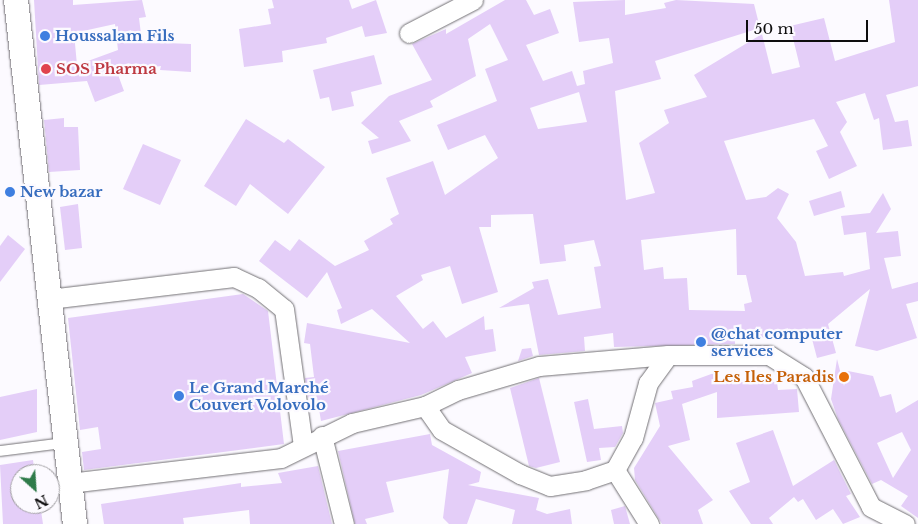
<!DOCTYPE html>
<html>
<head>
<meta charset="utf-8">
<style>
	body { margin:0 }
	#map { position:relative; width:918px; height:524px; overflow:hidden; background:#fcfaff; font-family:"Libre Baskerville",serif }
	div>[style] { position:absolute }
	[style*='--x'] { left:calc(var(--x)*1px); top:calc(var(--y)*1px); width:calc(var(--w)*1px); rotate:calc(var(--a)*1deg) }
	.building>* { inset:0; background:#e4cef8 }
	.roads { filter:drop-shadow(0 0 1px #727074) drop-shadow(0 0 1px #727074) }
	.service>* { height:10px; margin:-5px; padding:0 5px; transform-origin:5px; border-radius:5px; background:#fff }
	.minor>* { height:19px; margin:-9.5px; padding:0 9.5px; transform-origin:9.5px; border-radius:9.5px; background:#fff }
	.tertiary>* { height:24px; margin:-12px; padding:0 12px; transform-origin:12px; border-radius:12px; background:#fff }
	.dots>* { width:14px; height:14px; translate:-50% -50%; box-sizing:border-box; border:2px solid #fcfaff; border-radius:50% }
	span { translate:-50% -50%; white-space:nowrap; text-align:center; line-height:1.15; -webkit-text-stroke:4.5px #fcfaff; paint-order:stroke }
	.shop-label { font-size:15px; color:#366cbe; font-weight:700 }
	.left { translate:0 -50%; text-align:left }
	.health-label { font-size:15px; color:#be3a42; font-weight:700 }
	.food-label { font-size:15px; color:#c56008; font-weight:700 }
	.right { translate:-100% -50%; text-align:right }
	.north { position:absolute; left:10px; top:464px; width:50px; height:50px; box-sizing:border-box; background:#fcfaff; border:1px solid #9d9b9f; border-radius:50%; rotate:154deg; font-size:14px; font-weight:700; line-height:20px; text-align:center; color:#0e0d0e }
	.north::after { content:''; display:block; margin:auto; width:18px; height:22px; background:#2f7b4a; clip-path:polygon(50% 0,100% 100%,50% 72%,0 100%) }
	.scale { position:absolute; left:746px; top:20px; width:122px; height:22px; box-sizing:border-box; border:2px solid #0e0d0e; border-top:0; padding-left:6px; font-size:15px; line-height:18px; white-space:nowrap; color:#0e0d0e; -webkit-text-stroke:4px #fcfaff; paint-order:stroke }
</style>
</head>
<body>
<div id="map">
	<div class="building">
		<i style="clip-path:polygon(evenodd,34px 0,73px 0,73px 5px,142px 0,146px 17px,139px 18px,142px 42px,191px 44px,191px 72px,160px 70px,161px 66px,117px 72px,124px 91px,95px 102px,87px 81px,39px 85px,34px 0,115px 24px,118px 50px,77px 65px,74px 33px,115px 24px)"></i>
		<i style="clip-path:polygon(272px 0,349px 0,352px 9px,376px 0,387px 33px,365px 37px,362px 26px,326px 38px,327px 43px,282px 51px,283px 62px,244px 67px,239px 29px,271px 24px,268px 9px,274px 8px)"></i>
		<i style="clip-path:polygon(evenodd,505px 0,526px 0,534px 15px,550px 9px,559px 33px,526px 45px,543px 81px,572px 71px,577px 86px,585px 84px,583px 71px,613px 63px,609px 38px,579px 42px,573px 2px,625px 0,625px 15px,666px 8px,664px 3px,676px 0,754px 4px,760px 28px,655px 61px,661px 79px,615px 91px,626px 200px,655px 193px,639px 143px,669px 123px,664px 110px,707px 97px,694px 75px,762px 34px,772px 74px,800px 67px,790px 26px,824px 18px,835px 61px,895px 42px,889px 0,918px 0,918px 86px,886px 95px,895px 122px,908px 120px,912px 146px,883px 150px,879px 118px,874px 120px,865px 93px,836px 102px,847px 122px,840px 132px,857px 166px,829px 179px,816px 151px,828px 146px,814px 119px,724px 141px,746px 200px,766px 197px,778px 188px,789px 194px,777px 218px,796px 242px,805px 276px,843px 272px,844px 276px,870px 269px,866px 232px,844px 235px,841px 216px,870px 213px,883px 193px,891px 209px,876px 233px,898px 231px,901px 256px,884px 258px,892px 289px,918px 282px,918px 301px,906px 304px,917px 338px,877px 351px,855px 346px,870px 289px,828px 324px,836px 353px,817px 358px,812px 339px,735px 337px,735px 344px,614px 347px,613px 333px,584px 337px,585px 351px,539px 355px,529px 304px,499px 308px,534px 288px,532px 282px,548px 279px,558px 315px,601px 308px,594px 267px,601px 266px,594px 240px,564px 245px,566px 261px,540px 264px,533px 214px,491px 215px,491px 227px,479px 227px,498px 292px,462px 304px,450px 266px,421px 275px,423px 280px,396px 296px,423px 329px,433px 321px,446px 338px,484px 316px,485px 330px,493px 329px,496px 351px,465px 357px,472px 373px,421px 395px,321px 421px,317px 397px,308px 398px,307px 393px,305px 378px,314px 377px,310px 344px,304px 343px,307px 323px,410px 343px,372px 309px,341px 324px,337px 310px,342px 308px,327px 272px,307px 298px,259px 261px,275px 240px,290px 251px,299px 239px,335px 266px,369px 250px,364px 241px,393px 224px,390px 219px,399px 214px,386px 178px,433px 161px,445px 195px,498px 158px,485px 135px,448px 150px,437px 125px,497px 101px,485px 69px,508px 60px,490px 24px,468px 39px,476px 76px,430px 101px,433px 107px,399px 121px,411px 141px,372px 154px,368px 141px,379px 138px,361px 123px,389px 96px,432px 80px,412px 44px,446px 29px,446px 34px,505px 0,579px 92px,587px 122px,538px 129px,530px 108px,579px 92px,505px 0,736px 229px,737px 275px,746px 275px,752px 302px,744px 304px,745px 311px,689px 310px,687px 278px,664px 279px,663px 267px,644px 270px,641px 240px,736px 229px)"></i>
		<i style="clip-path:polygon(374px 55px,382px 84px,351px 92px,354px 106px,332px 111px,329px 97px,320px 99px,313px 70px)"></i>
		<i style="clip-path:polygon(64px 118px,64px 127px,78px 127px,80px 170px,49px 172px,44px 120px)"></i>
		<i style="clip-path:polygon(246px 119px,284px 143px,288px 139px,325px 167px,288px 214px,250px 184px,236px 206px,204px 186px)"></i>
		<i style="clip-path:polygon(143px 144px,181px 160px,160px 205px,123px 189px)"></i>
		<i style="clip-path:polygon(841px 191px,845px 207px,814px 216px,809px 201px)"></i>
		<i style="clip-path:polygon(78px 204px,82px 248px,65px 250px,60px 207px)"></i>
		<i style="clip-path:polygon(8px 235px,25px 249px,0 282px,0 246px)"></i>
		<i style="clip-path:polygon(243px 294px,268px 311px,284px 444px,84px 470px,82px 452px,101px 449px,98px 427px,80px 430px,68px 318px)"></i>
		<i style="clip-path:polygon(531px 348px,533px 356px,518px 361px,522px 349px)"></i>
		<i style="clip-path:polygon(evenodd,837px 359px,844px 386px,848px 371px,873px 376px,880px 397px,891px 394px,896px 413px,918px 400px,918px 518px,901px 506px,908px 496px,881px 480px,872px 484px,838px 419px,831px 399px,837px 359px,902px 432px,911px 450px,893px 478px,877px 443px,902px 432px)"></i>
		<i style="clip-path:polygon(714px 373px,714px 382px,777px 382px,778px 390px,797px 389px,799px 412px,717px 418px,717px 392px,682px 404px,690px 440px,668px 446px,713px 500px,698px 510px,703px 524px,662px 524px,635px 480px,634px 468px,660px 426px,655px 403px,673px 399px,671px 391px,693px 387px,692px 381px)"></i>
		<i style="clip-path:polygon(539px 378px,560px 462px,536px 468px,529px 466px,510px 388px)"></i>
		<i style="clip-path:polygon(37px 389px,37px 432px,0 440px,0 397px)"></i>
		<i style="clip-path:polygon(588px 399px,594px 429px,622px 426px,623px 433px,615px 447px,599px 448px,601px 460px,587px 462px,574px 402px)"></i>
		<i style="clip-path:polygon(773px 430px,793px 486px,834px 460px,851px 494px,846px 496px,860px 517px,843px 524px,833px 509px,816px 520px,803px 499px,798px 502px,794px 497px,769px 518px,773px 524px,751px 524px,729px 491px,750px 482px,736px 443px)"></i>
		<i style="clip-path:polygon(430px 434px,432px 445px,481px 472px,479px 482px,468px 485px,539px 498px,536px 510px,547px 514px,570px 509px,572px 524px,512px 524px,515px 510px,476px 499px,467px 524px,449px 524px,443px 518px,449px 469px,386px 482px,394px 512px,365px 519px,367px 524px,355px 524px,338px 451px)"></i>
		<i style="clip-path:polygon(33px 460px,35px 474px,20px 474px,20px 504px,40px 504px,43px 524px,3px 524px,0 465px)"></i>
		<i style="clip-path:polygon(318px 466px,332px 524px,250px 524px,249px 510px,183px 518px,184px 524px,104px 524px,101px 504px,241px 483px,241px 487px,282px 483px,278px 473px)"></i>
		<i style="clip-path:polygon(625px 506px,630px 524px,614px 524px,611px 510px)"></i>
	</div>
	<div class="roads">
		<div class="service">
			<i style="--x:0;--y:451;--w:64;--a:-7.2"></i>
		</div>
		<div class="minor">
			<i style="--x:409;--y:33;--w:72;--a:-27.3"></i>
			<i style="--x:49;--y:299;--w:186;--a:-6.8"></i>
			<i style="--x:234;--y:277;--w:26;--a:25"></i>
			<i style="--x:258;--y:288;--w:33;--a:39"></i>
			<i style="--x:284;--y:309;--w:138;--a:82.1"></i>
			<i style="--x:425;--y:406;--w:29;--a:55"></i>
			<i style="--x:442;--y:430;--w:90;--a:29.4"></i>
			<i style="--x:520;--y:474;--w:32;--a:22"></i>
			<i style="--x:550;--y:486;--w:36;--a:-9"></i>
			<i style="--x:586;--y:480;--w:31;--a:-19"></i>
			<i style="--x:615;--y:470;--w:37;--a:-61"></i>
			<i style="--x:633;--y:438;--w:57;--a:-74.7"></i>
			<i style="--x:648;--y:383;--w:34;--a:-54"></i>
			<i style="--x:322;--y:436;--w:91;--a:76"></i>
			<i style="--x:615;--y:470;--w:64;--a:57.8"></i>
			<i style="--x:69;--y:483;--w:213;--a:-6.7"></i>
			<i style="--x:281;--y:458;--w:79;--a:-26.2"></i>
			<i style="--x:352;--y:423;--w:75;--a:-13.1"></i>
			<i style="--x:425;--y:406;--w:37;--a:-26"></i>
			<i style="--x:458;--y:390;--w:84;--a:-16.5"></i>
			<i style="--x:539;--y:366;--w:129;--a:-4.9"></i>
			<i style="--x:668;--y:355;--w:101;--a:0"></i>
			<i style="--x:769;--y:355;--w:41;--a:32.2"></i>
			<i style="--x:804;--y:377;--w:146;--a:62.7"></i>
			<i style="--x:871;--y:507;--w:38;--a:27"></i>
		</div>
		<div class="tertiary">
			<i style="--x:16;--y:0;--w:527;--a:83.58"></i>
		</div>
	</div>
	<div class="dots">
		<i style="left:45px;top:36px;background:#3f7fe0"></i>
		<i style="left:46px;top:69px;background:#e0444e"></i>
		<i style="left:10px;top:192px;background:#3f7fe0"></i>
		<i style="left:701px;top:342px;background:#3f7fe0"></i>
		<i style="left:844px;top:377px;background:#e8710a"></i>
		<i style="left:179px;top:396px;background:#3f7fe0"></i>
	</div>
	<div class="shop-label">
		<span class="left" style="left:55px;top:36px">Houssalam Fils</span>
		<span class="left" style="left:20px;top:192px">New bazar</span>
		<span class="left" style="left:711px;top:342px">@chat computer<br>services</span>
		<span class="left" style="left:189px;top:396px">Le Grand Marché<br>Couvert Volovolo</span>
	</div>
	<div class="health-label">
		<span class="left" style="left:56px;top:69px">SOS Pharma</span>
	</div>
	<div class="food-label">
		<span class="right" style="left:834px;top:377px">Les Iles Paradis</span>
	</div>
	<div class="north">N</div>
	<div class="scale">50 m</div>
</div>
</body>
</html>
